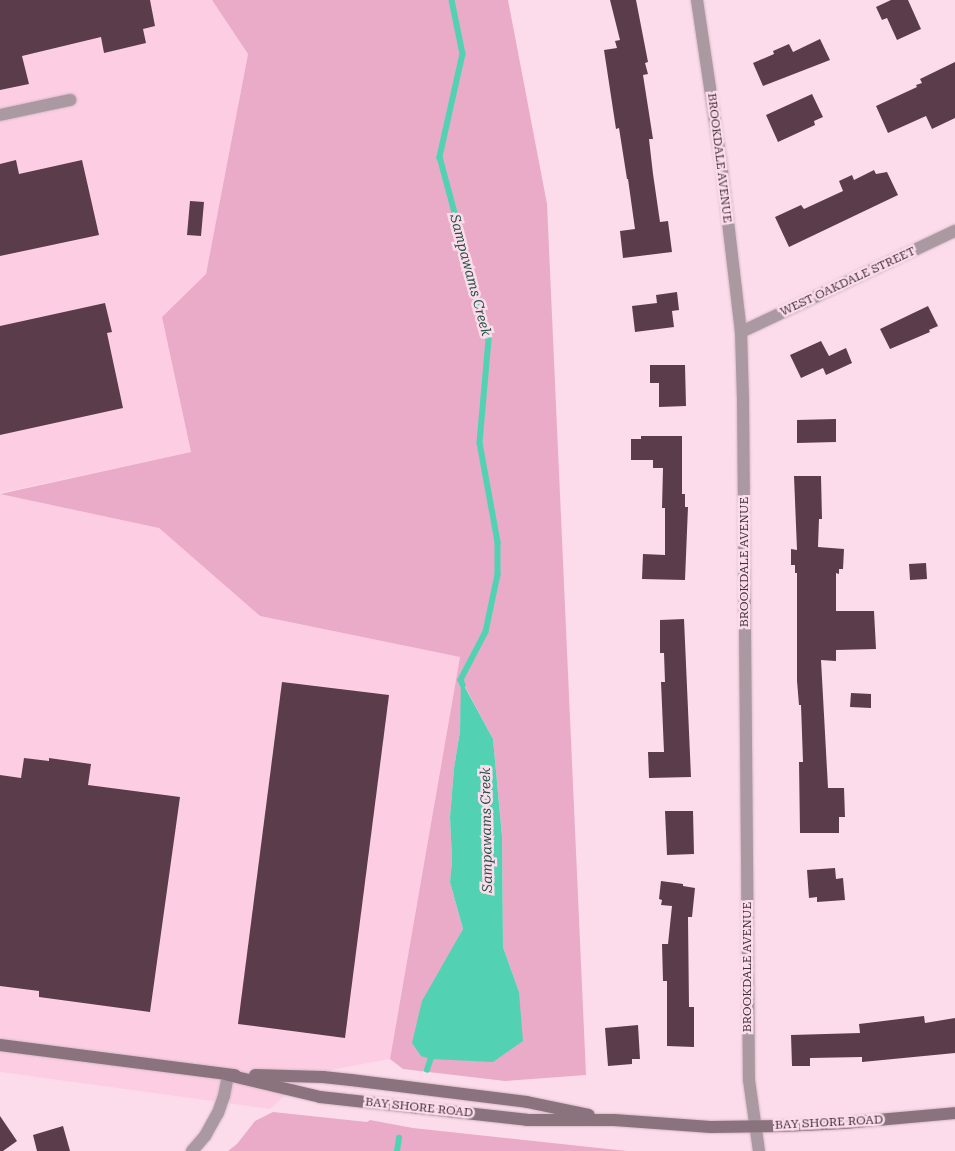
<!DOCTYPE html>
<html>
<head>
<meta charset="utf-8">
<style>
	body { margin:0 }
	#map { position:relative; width:955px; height:1151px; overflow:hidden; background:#fcdcea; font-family:"Roboto Serif",serif }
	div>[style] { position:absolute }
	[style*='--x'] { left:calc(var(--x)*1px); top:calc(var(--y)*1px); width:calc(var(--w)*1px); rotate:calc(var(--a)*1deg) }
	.built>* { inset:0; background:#fdcee3 }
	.green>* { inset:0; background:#eaabc8 }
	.water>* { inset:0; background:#52d2b3 }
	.stream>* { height:5.5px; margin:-2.75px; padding:0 2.75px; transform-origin:2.75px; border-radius:2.75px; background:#52d2b3 }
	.building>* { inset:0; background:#5b3c4b }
	.roads { filter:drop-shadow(0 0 1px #d6b9c6) drop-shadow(0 0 1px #d6b9c6) }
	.minor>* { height:12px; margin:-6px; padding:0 6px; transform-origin:6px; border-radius:6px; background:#aa99a0 }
	.tertiary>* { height:12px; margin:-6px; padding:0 6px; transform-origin:6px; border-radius:6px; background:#aa99a0 }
	.secondary>* { height:12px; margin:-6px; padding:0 6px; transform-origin:6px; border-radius:6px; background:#8b737e }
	span { translate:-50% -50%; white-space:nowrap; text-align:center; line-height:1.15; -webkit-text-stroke:5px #fcdcea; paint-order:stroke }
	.street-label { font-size:12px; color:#3f2f36 }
	.water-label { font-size:14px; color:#1e5346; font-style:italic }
</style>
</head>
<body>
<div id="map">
	<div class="built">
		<i style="clip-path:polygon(0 0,212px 0,248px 54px,206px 274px,162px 317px,191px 452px,0 493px)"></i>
		<i style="clip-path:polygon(0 494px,159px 528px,260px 616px,460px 657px,390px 1059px,309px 1074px,270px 1109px,0 1072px)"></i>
	</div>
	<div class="green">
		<i style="clip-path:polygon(evenodd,212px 0,508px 0,547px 204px,586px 1075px,505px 1081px,403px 1069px,390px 1059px,460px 657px,260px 616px,159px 528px,0 494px,191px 452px,162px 317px,206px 274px,248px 54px,212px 0,462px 681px,493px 739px,502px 836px,503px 947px,519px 992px,447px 960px,463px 929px,450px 882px,452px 861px,450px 817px,454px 768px,460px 731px,462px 681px)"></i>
		<i style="clip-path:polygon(273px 1112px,367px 1122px,370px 1120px,413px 1128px,627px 1151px,228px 1151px,237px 1144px,255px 1121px)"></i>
	</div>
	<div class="water">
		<i style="clip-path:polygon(461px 680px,493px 739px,502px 836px,503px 947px,519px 992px,523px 1041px,493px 1062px,430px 1059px,421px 1056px,412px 1043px,422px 1001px,463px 929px,450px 882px,452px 861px,450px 817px,454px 768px,460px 731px)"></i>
	</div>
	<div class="stream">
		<i style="--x:452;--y:0;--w:55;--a:78.5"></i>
		<i style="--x:463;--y:54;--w:106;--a:102.6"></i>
		<i style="--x:440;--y:157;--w:189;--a:75"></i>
		<i style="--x:489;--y:340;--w:103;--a:95"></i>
		<i style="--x:480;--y:443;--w:101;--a:79.7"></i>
		<i style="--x:498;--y:542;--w:33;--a:90"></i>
		<i style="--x:498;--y:575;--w:58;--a:101.9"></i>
		<i style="--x:486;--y:632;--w:54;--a:117.5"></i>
		<i style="--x:461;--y:680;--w:5;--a:68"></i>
		<i style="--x:427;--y:1070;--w:19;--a:-72"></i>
		<i style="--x:397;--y:1151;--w:13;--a:-81"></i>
	</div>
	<div class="building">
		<i style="clip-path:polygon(0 0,150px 0,155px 26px,143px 29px,146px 43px,104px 53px,101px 37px,22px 56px,29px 84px,0 90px)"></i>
		<i style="clip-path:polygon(610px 0,636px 0,648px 62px,645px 63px,648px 74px,643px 75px,653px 139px,649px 139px,653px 174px,660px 222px,668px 221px,672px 252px,623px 258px,620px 231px,635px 229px,628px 179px,627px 179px,619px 128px,616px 129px,604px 50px,617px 48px,615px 41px,620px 40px)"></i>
		<i style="clip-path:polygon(891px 0,908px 0,921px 29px,897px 40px,887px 18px,882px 20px,876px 7px)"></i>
		<i style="clip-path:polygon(820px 39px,830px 60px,763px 86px,753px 63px,774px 54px,773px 51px,789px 44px,793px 52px)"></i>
		<i style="clip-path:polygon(955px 62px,955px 118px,932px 129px,926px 116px,888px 133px,876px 106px,917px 87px,916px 85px,922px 83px,920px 79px)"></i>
		<i style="clip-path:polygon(812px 94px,823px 117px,814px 121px,815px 125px,778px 142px,766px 115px)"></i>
		<i style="clip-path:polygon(16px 160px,19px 174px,82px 160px,99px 235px,0 256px,0 164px)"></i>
		<i style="clip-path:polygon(874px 170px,876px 174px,887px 172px,898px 195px,789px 247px,775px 217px,801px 205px,804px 209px,843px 191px,839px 181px,852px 175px,854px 180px)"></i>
		<i style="clip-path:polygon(190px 201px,204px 202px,201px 236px,187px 235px)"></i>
		<i style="clip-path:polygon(677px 292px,679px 310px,672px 311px,674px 327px,635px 332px,632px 306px,657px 303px,656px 295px)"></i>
		<i style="clip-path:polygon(105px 303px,112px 332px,107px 333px,123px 408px,0 435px,0 326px)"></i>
		<i style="clip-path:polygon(928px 306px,938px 326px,929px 330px,930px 332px,890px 349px,880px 329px)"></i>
		<i style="clip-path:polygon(821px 341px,829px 356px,846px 348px,852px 363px,826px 375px,823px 368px,801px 378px,790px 355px)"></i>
		<i style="clip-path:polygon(650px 365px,685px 365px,686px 406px,659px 407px,659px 383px,650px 383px)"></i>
		<i style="clip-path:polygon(836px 419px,836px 442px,797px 443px,797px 420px)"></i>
		<i style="clip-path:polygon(641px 436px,682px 436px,682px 494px,685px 494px,685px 507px,688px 507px,685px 580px,642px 579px,643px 554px,665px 555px,665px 508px,662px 508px,663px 468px,653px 468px,653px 460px,631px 460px,631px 439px,641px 439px)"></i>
		<i style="clip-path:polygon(794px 476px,821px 476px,822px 519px,819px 519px,818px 547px,844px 549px,843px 569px,839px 569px,839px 574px,836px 573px,836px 611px,874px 611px,876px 649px,836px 650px,836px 661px,821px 660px,828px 788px,844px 788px,845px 817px,839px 817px,839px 833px,800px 833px,799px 762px,803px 762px,801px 705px,799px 705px,797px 681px,797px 573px,795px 573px,795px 565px,791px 565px,791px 549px,797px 550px)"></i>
		<i style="clip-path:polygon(926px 563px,927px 579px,910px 580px,909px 564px)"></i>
		<i style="clip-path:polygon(684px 619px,691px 777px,649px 778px,648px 752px,664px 752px,661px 682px,665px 682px,664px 653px,660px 653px,660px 620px)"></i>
		<i style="clip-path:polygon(282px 682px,389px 695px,345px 1038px,238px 1024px)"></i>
		<i style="clip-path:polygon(851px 693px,871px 694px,871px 708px,850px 707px)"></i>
		<i style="clip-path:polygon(24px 758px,49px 761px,49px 758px,91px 764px,88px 785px,180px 797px,150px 1012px,39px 997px,39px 991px,0 986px,0 775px,21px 778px)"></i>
		<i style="clip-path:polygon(665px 811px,693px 811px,694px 854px,667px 855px)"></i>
		<i style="clip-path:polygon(835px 868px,836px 879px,843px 878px,845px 900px,817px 902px,817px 897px,809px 898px,807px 870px)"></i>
		<i style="clip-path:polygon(661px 881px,683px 884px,683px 886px,695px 888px,692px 917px,688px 917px,689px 1007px,694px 1007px,694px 1047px,667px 1046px,667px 981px,663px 981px,662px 944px,668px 944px,672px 906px,661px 905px,662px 900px,659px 899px)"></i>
		<i style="clip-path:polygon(924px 1016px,925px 1023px,955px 1018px,955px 1053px,862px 1062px,862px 1057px,810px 1058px,810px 1066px,792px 1066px,791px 1035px,860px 1033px,859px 1024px)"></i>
		<i style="clip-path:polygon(638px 1025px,640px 1059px,632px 1059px,632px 1064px,608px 1066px,605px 1028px)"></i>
		<i style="clip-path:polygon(0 1116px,17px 1141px,3px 1151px,0 1151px)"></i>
		<i style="clip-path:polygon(63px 1126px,70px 1151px,37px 1151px,33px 1135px)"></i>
	</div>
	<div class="roads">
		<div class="minor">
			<i style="--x:697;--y:0;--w:164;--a:81.6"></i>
			<i style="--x:721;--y:162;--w:171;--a:83.3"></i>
			<i style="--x:741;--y:332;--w:66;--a:88.3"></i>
			<i style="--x:743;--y:398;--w:682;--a:89.5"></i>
			<i style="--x:749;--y:1080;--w:72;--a:82"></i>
			<i style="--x:0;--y:115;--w:72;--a:-12.1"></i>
			<i style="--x:741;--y:332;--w:237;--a:-25.3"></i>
		</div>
		<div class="tertiary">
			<i style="--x:192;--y:1151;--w:20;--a:-49"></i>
			<i style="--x:205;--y:1136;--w:26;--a:-61"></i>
			<i style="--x:218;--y:1113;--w:18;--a:-71"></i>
			<i style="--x:224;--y:1096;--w:21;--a:-79"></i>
		</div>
		<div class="secondary">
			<i style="--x:0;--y:1045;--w:237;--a:7.3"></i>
			<i style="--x:228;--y:1075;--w:95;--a:13.4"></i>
			<i style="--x:320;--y:1097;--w:208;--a:6.3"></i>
			<i style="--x:527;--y:1120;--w:87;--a:0"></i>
			<i style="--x:614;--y:1120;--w:97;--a:4.1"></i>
			<i style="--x:711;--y:1127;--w:70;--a:-0.8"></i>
			<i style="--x:781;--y:1126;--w:63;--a:-2.7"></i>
			<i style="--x:844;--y:1123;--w:111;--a:-5.1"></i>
			<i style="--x:255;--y:1075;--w:68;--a:1.7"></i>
			<i style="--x:323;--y:1077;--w:28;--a:6"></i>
			<i style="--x:351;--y:1080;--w:177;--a:7.1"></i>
			<i style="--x:527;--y:1102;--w:63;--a:11.8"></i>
		</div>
	</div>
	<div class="street-label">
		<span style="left:719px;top:158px;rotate:83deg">BROOKDALE AVENUE</span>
		<span style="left:848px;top:282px;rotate:-25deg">WEST OAKDALE STREET</span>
		<span style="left:745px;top:562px;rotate:-90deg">BROOKDALE AVENUE</span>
		<span style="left:748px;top:967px;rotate:-90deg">BROOKDALE AVENUE</span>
		<span style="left:419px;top:1108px;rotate:6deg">BAY SHORE ROAD</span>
		<span style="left:829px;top:1123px;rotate:-3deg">BAY SHORE ROAD</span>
	</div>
	<div class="water-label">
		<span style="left:471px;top:275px;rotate:75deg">Sampawams Creek</span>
		<span style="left:486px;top:830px;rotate:-91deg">Sampawams Creek</span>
	</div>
</div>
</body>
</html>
